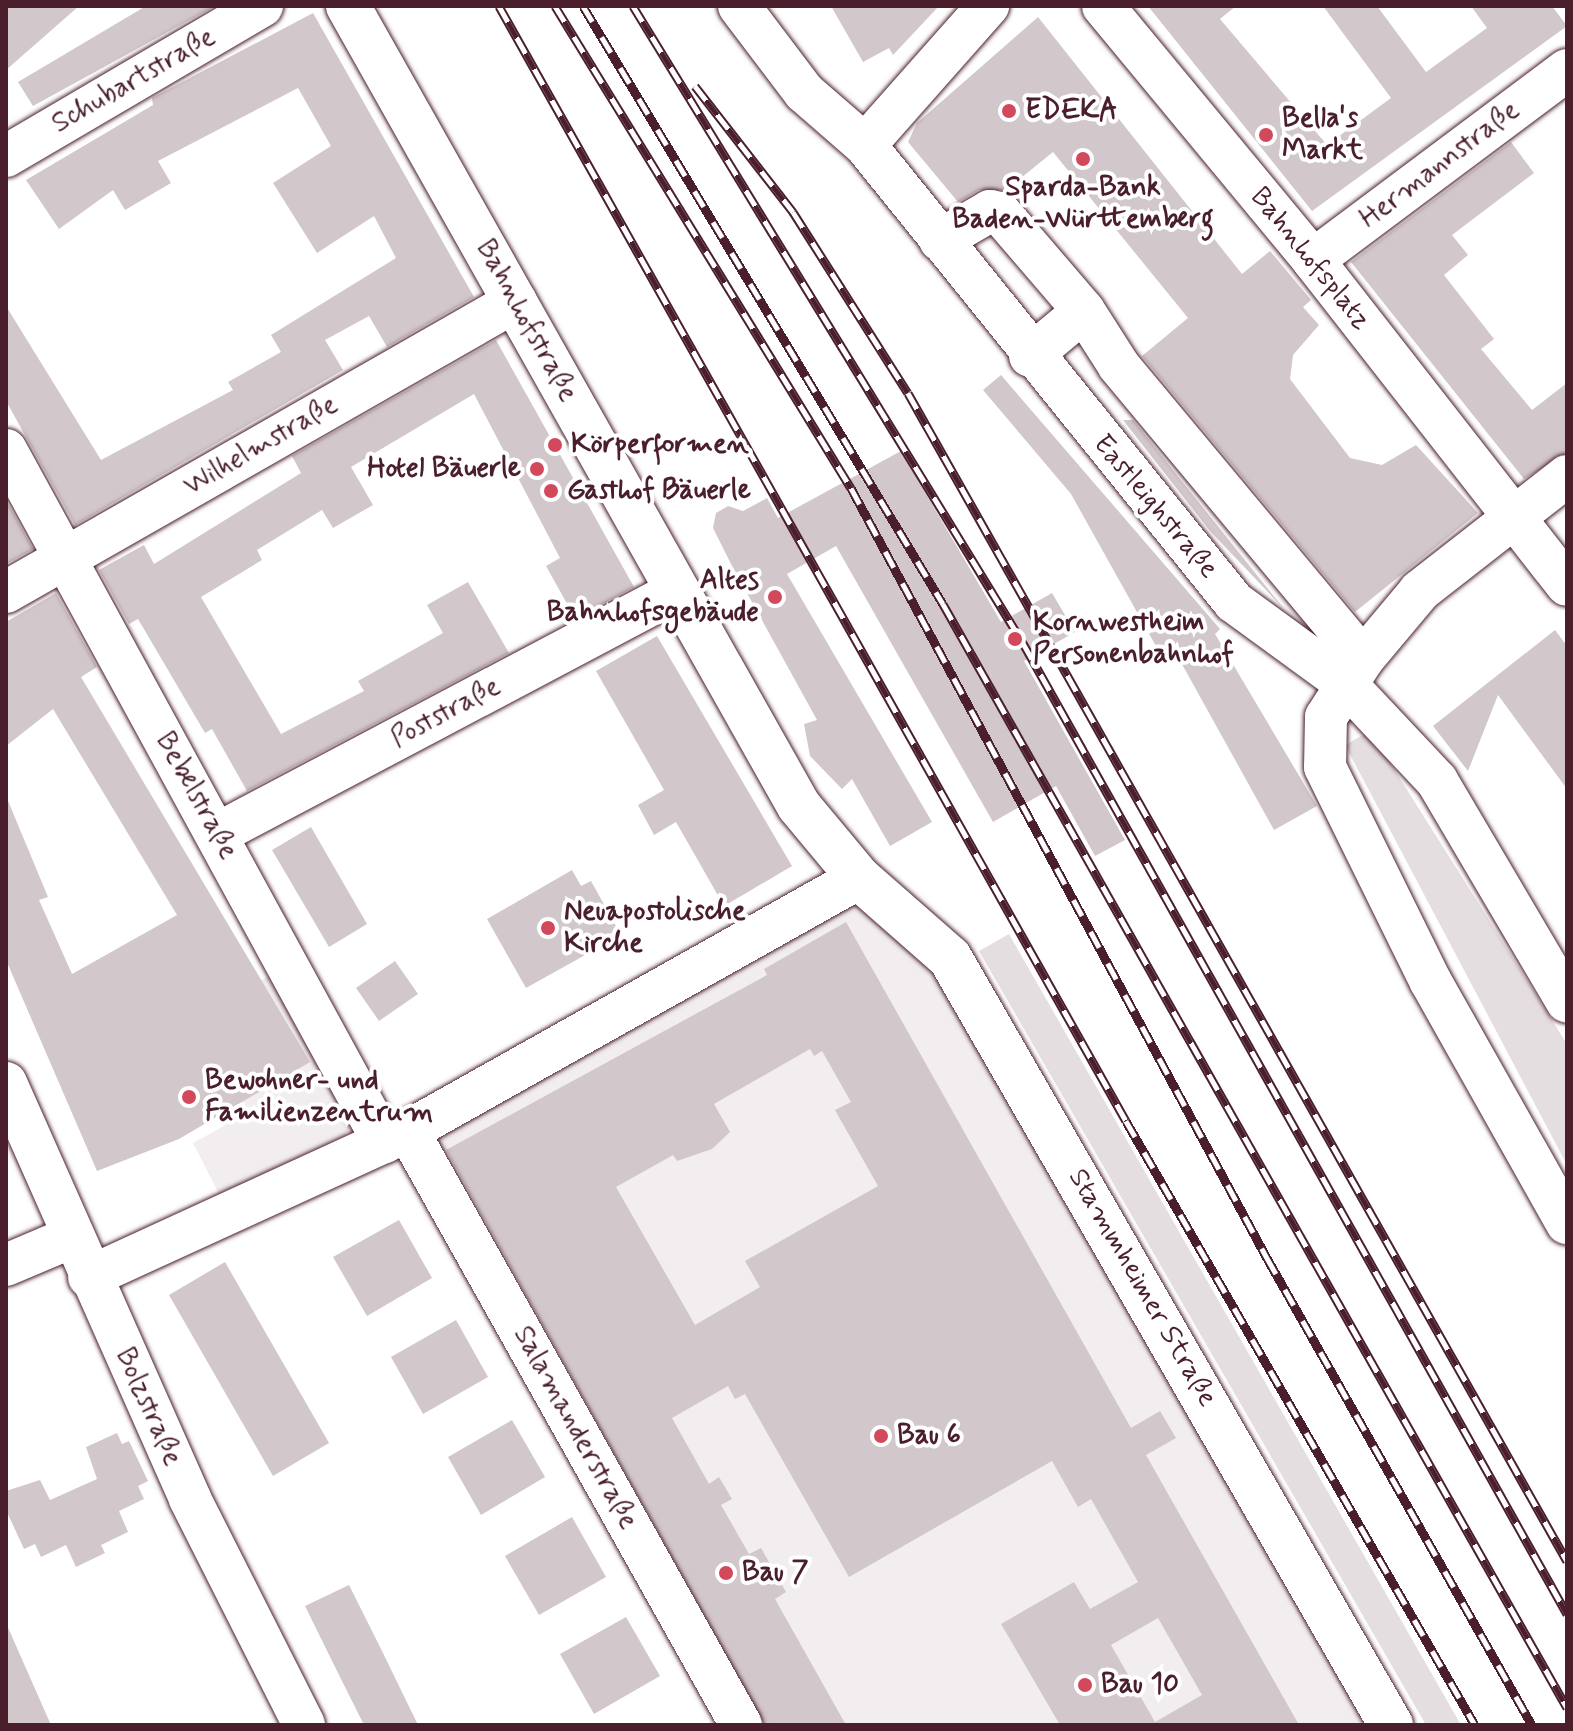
<!DOCTYPE html>
<html>
<head>
<meta charset="utf-8">
<style>
	body { margin:0 }
	#map { position:relative; width:1573px; height:1731px; overflow:hidden; background:#fff; font-family:Mynerve,sans-serif }
	div>[style] { position:absolute }
	[style*='--x'] { left:calc(var(--x)*1px); top:calc(var(--y)*1px); width:calc(var(--w)*1px); rotate:calc(var(--a)*1deg) }
	.built>* { inset:0; background:#f2eeef }
	.green>* { inset:0; background:#e5dee0 }
	.building>* { inset:0; background:#d2c7cb }
	.roads { filter:drop-shadow(0 0 2px #4a1f2b) drop-shadow(0 0 2px #4a1f2b) }
	.minor>* { height:42px; margin:-21px; padding:0 21px; transform-origin:21px; border-radius:21px; background:#fff }
	.major>* { height:44px; margin:-22px; padding:0 22px; transform-origin:22px; border-radius:22px; background:#fff }
	.rail>* { height:9px; margin-top:-4.5px; transform-origin:0; background:repeating-linear-gradient(90deg,#fff 0 18px,#4a1f2b 0 36px); box-sizing:border-box; border-block:2px solid #4a1f2b }
	.dots>* { width:22px; height:22px; translate:-50% -50%; box-sizing:border-box; border:4px solid #fff; border-radius:50% }
	span { translate:-50% -50%; white-space:nowrap; text-align:center; line-height:1.15; -webkit-text-stroke:8px #fff; paint-order:stroke }
	.street-label { font-size:28px; color:#4a1f2b }
	.poi-label { font-size:28px; color:#4a1f2b; font-weight:700 }
	.left { translate:0 -50%; text-align:left }
	.right { translate:-100% -50%; text-align:right }
	.frame { position:absolute; inset:0; border:8px solid #4a1f2b; pointer-events:none }
</style>
</head>
<body>
<div id="map">
	<div class="built">
		<i style="clip-path:polygon(870px 885px,944px 962px,1373px 1725px,747px 1725px,407px 1122px)"></i>
		<i style="clip-path:polygon(280px 970px,354px 1120px,345px 1136px,219px 1194px,193px 1143px,226px 1125px,221px 1115px,243px 1103px,194px 1017px)"></i>
	</div>
	<div class="green">
		<i style="clip-path:polygon(1370px 731px,1567px 1044px,1567px 1165px,1345px 745px)"></i>
		<i style="clip-path:polygon(1009px 934px,1461px 1725px,1426px 1725px,979px 951px)"></i>
	</div>
	<div class="building">
		<i style="clip-path:polygon(6px 6px,79px 6px,6px 70px)"></i>
		<i style="clip-path:polygon(146px 6px,215px 6px,33px 106px,18px 82px)"></i>
		<i style="clip-path:polygon(831px 6px,939px 6px,893px 55px,889px 48px,863px 62px)"></i>
		<i style="clip-path:polygon(1148px 6px,1236px 6px,1220px 19px,1327px 145px,1391px 98px,1323px 6px,1377px 6px,1426px 72px,1487px 28px,1471px 6px,1552px 6px,1567px 26px,1312px 211px)"></i>
		<i style="clip-path:polygon(313px 13px,474px 297px,387px 347px,369px 316px,325px 340px,343px 370px,75px 525px,6px 401px,6px 306px,101px 460px,233px 390px,228px 382px,281px 352px,271px 335px,396px 258px,374px 216px,317px 253px,273px 183px,331px 146px,298px 88px,158px 161px,171px 183px,125px 210px,113px 190px,59px 229px,26px 180px,153px 105px,152px 98px)"></i>
		<i style="clip-path:polygon(1038px 17px,1242px 274px,1270px 251px,1311px 300px,1303px 307px,1319px 325px,1293px 355px,1290px 379px,1350px 458px,1382px 465px,1416px 445px,1478px 513px,1355px 612px,1142px 356px,1188px 318px,1053px 152px,1006px 190px,979px 190px,958px 202px,908px 142px,917px 123px)"></i>
		<i style="clip-path:polygon(1511px 142px,1534px 173px,1452px 235px,1468px 255px,1444px 275px,1494px 339px,1481px 349px,1532px 410px,1567px 383px,1567px 453px,1524px 479px,1351px 262px)"></i>
		<i style="clip-path:polygon(496px 340px,634px 587px,575px 618px,546px 566px,560px 558px,474px 394px,351px 467px,373px 505px,333px 528px,322px 510px,257px 550px,262px 560px,201px 597px,281px 734px,364px 691px,358px 681px,443px 633px,427px 605px,468px 582px,509px 653px,247px 791px,212px 729px,205px 733px,138px 619px,129px 624px,99px 570px,144px 545px,154px 564px,301px 473px,292px 456px)"></i>
		<i style="clip-path:polygon(1001px 375px,1220px 629px,1215px 634px,1317px 806px,1274px 830px,1173px 648px,1162px 657px,1071px 494px,983px 390px)"></i>
		<i style="clip-path:polygon(1123px 420px,1133px 420px,1284px 609px,1210px 531px)"></i>
		<i style="clip-path:polygon(901px 451px,1001px 622px,1052px 593px,1075px 632px,1024px 661px,1125px 840px,1095px 856px,1056px 786px,993px 822px,836px 546px,787px 574px,932px 822px,890px 846px,852px 779px,842px 789px,810px 756px,804px 724px,817px 720px,731px 564px,713px 528px,716px 513px,728px 506px,743px 511px,767px 498px,778px 518px)"></i>
		<i style="clip-path:polygon(6px 500px,33px 549px,6px 564px)"></i>
		<i style="clip-path:polygon(56px 593px,97px 667px,81px 677px,310px 1062px,179px 1139px,97px 1171px,6px 960px,6px 796px,48px 897px,39px 900px,72px 974px,177px 915px,53px 709px,6px 746px,6px 622px)"></i>
		<i style="clip-path:polygon(1555px 630px,1567px 646px,1567px 789px,1498px 695px,1468px 771px,1433px 726px)"></i>
		<i style="clip-path:polygon(657px 636px,792px 866px,724px 906px,676px 822px,654px 835px,638px 805px,664px 790px,596px 671px)"></i>
		<i style="clip-path:polygon(311px 827px,367px 924px,329px 947px,272px 850px)"></i>
		<i style="clip-path:polygon(572px 870px,581px 886px,591px 881px,621px 935px,526px 988px,487px 919px)"></i>
		<i style="clip-path:polygon(evenodd,846px 922px,1131px 1428px,1160px 1411px,1176px 1438px,1146px 1455px,1299px 1725px,1060px 1725px,1001px 1624px,1074px 1582px,1090px 1609px,1138px 1582px,1091px 1499px,1078px 1507px,1052px 1461px,849px 1577px,745px 1394px,735px 1399px,728px 1386px,672px 1418px,709px 1484px,719px 1477px,732px 1499px,721px 1505px,749px 1554px,761px 1548px,786px 1592px,775px 1599px,846px 1725px,765px 1725px,446px 1150px,767px 975px,764px 969px,846px 922px,810px 1049px,814px 1056px,822px 1051px,851px 1102px,835px 1110px,878px 1186px,745px 1261px,760px 1287px,695px 1325px,616px 1187px,673px 1155px,677px 1161px,712px 1149px,730px 1132px,714px 1104px,810px 1049px,846px 922px,1158px 1618px,1202px 1695px,1155px 1722px,1111px 1645px,1158px 1618px)"></i>
		<i style="clip-path:polygon(395px 961px,418px 994px,379px 1021px,356px 988px)"></i>
		<i style="clip-path:polygon(399px 1220px,432px 1278px,367px 1316px,333px 1257px)"></i>
		<i style="clip-path:polygon(225px 1262px,329px 1443px,273px 1476px,169px 1295px)"></i>
		<i style="clip-path:polygon(456px 1320px,488px 1377px,423px 1414px,391px 1357px)"></i>
		<i style="clip-path:polygon(512px 1420px,545px 1477px,481px 1515px,448px 1457px)"></i>
		<i style="clip-path:polygon(117px 1433px,122px 1444px,129px 1441px,148px 1481px,138px 1486px,144px 1499px,119px 1511px,128px 1532px,101px 1545px,105px 1553px,76px 1567px,66px 1545px,41px 1557px,35px 1544px,24px 1549px,6px 1510px,6px 1491px,40px 1480px,50px 1500px,97px 1479px,86px 1447px)"></i>
		<i style="clip-path:polygon(572px 1517px,606px 1577px,539px 1615px,505px 1556px)"></i>
		<i style="clip-path:polygon(349px 1585px,382px 1651px,418px 1725px,364px 1725px,338px 1673px,305px 1606px)"></i>
		<i style="clip-path:polygon(626px 1617px,660px 1676px,594px 1714px,560px 1654px)"></i>
		<i style="clip-path:polygon(6px 1623px,51px 1725px,6px 1725px)"></i>
	</div>
	<div class="roads">
		<div class="minor">
			<i style="--x:739;--y:6;--w:108;--a:52.9"></i>
			<i style="--x:804;--y:92;--w:81;--a:41"></i>
			<i style="--x:865;--y:145;--w:587;--a:51.08"></i>
			<i style="--x:1234;--y:602;--w:137;--a:36.1"></i>
			<i style="--x:1345;--y:683;--w:134;--a:46.8"></i>
			<i style="--x:1437;--y:781;--w:256;--a:59.5"></i>
			<i style="--x:1103;--y:6;--w:330;--a:50.4"></i>
			<i style="--x:1313;--y:260;--w:412;--a:52"></i>
			<i style="--x:865;--y:145;--w:186;--a:-48.5"></i>
			<i style="--x:6;--y:156;--w:297;--a:-30.4"></i>
			<i style="--x:940;--y:240;--w:58;--a:-30.1"></i>
			<i style="--x:990;--y:211;--w:10;--a:11"></i>
			<i style="--x:1000;--y:213;--w:129;--a:49.4"></i>
			<i style="--x:1313;--y:260;--w:317;--a:-36.8"></i>
			<i style="--x:1030;--y:356;--w:70;--a:-39.8"></i>
			<i style="--x:1084;--y:311;--w:65;--a:57.5"></i>
			<i style="--x:1119;--y:366;--w:381;--a:50.2"></i>
			<i style="--x:6;--y:450;--w:789;--a:61.39"></i>
			<i style="--x:1567;--y:476;--w:187;--a:142"></i>
			<i style="--x:1420;--y:591;--w:89;--a:130"></i>
			<i style="--x:1363;--y:659;--w:69;--a:122.5"></i>
			<i style="--x:1326;--y:717;--w:50;--a:91.1"></i>
			<i style="--x:1325;--y:767;--w:240;--a:63.8"></i>
			<i style="--x:1431;--y:982;--w:277;--a:60.6"></i>
			<i style="--x:6;--y:592;--w:587;--a:-29.71"></i>
			<i style="--x:217;--y:834;--w:518;--a:-27.85"></i>
			<i style="--x:6;--y:1083;--w:455;--a:66.1"></i>
			<i style="--x:190;--y:1499;--w:253;--a:63.2"></i>
			<i style="--x:408;--y:1131;--w:681;--a:60.72"></i>
			<i style="--x:6;--y:1265;--w:72;--a:-23"></i>
			<i style="--x:89;--y:1277;--w:351;--a:-24.6"></i>
			<i style="--x:408;--y:1131;--w:517;--a:-29.29"></i>
		</div>
		<div class="major">
			<i style="--x:348;--y:6;--w:918;--a:60.59"></i>
			<i style="--x:799;--y:806;--w:94;--a:50.2"></i>
			<i style="--x:859;--y:878;--w:121;--a:41.3"></i>
			<i style="--x:950;--y:958;--w:885;--a:60.1"></i>
		</div>
	</div>
	<div class="rail">
		<i style="--x:499;--y:6;--w:1279;--a:60.65"></i>
		<i style="--x:1126;--y:1121;--w:698;--a:59.98"></i>
		<i style="--x:555;--y:6;--w:566;--a:58.45"></i>
		<i style="--x:851;--y:488;--w:875;--a:61.62"></i>
		<i style="--x:1267;--y:1258;--w:537;--a:60.43"></i>
		<i style="--x:583;--y:6;--w:698;--a:58.95"></i>
		<i style="--x:943;--y:604;--w:1268;--a:60.52"></i>
		<i style="--x:633;--y:6;--w:747;--a:58.52"></i>
		<i style="--x:1023;--y:643;--w:1113;--a:60.74"></i>
		<i style="--x:695;--y:86;--w:160;--a:52.1"></i>
		<i style="--x:793;--y:212;--w:214;--a:57.6"></i>
		<i style="--x:908;--y:393;--w:1341;--a:60.57"></i>
	</div>
	<div class="dots">
		<i style="left:1009px;top:111px;background:#d1495b"></i>
		<i style="left:1266px;top:135px;background:#d1495b"></i>
		<i style="left:1083px;top:159px;background:#d1495b"></i>
		<i style="left:555px;top:445px;background:#d1495b"></i>
		<i style="left:537px;top:469px;background:#d1495b"></i>
		<i style="left:551px;top:491px;background:#d1495b"></i>
		<i style="left:775px;top:597px;background:#d1495b"></i>
		<i style="left:1015px;top:639px;background:#d1495b"></i>
		<i style="left:548px;top:928px;background:#d1495b"></i>
		<i style="left:189px;top:1097px;background:#d1495b"></i>
		<i style="left:881px;top:1436px;background:#d1495b"></i>
		<i style="left:726px;top:1573px;background:#d1495b"></i>
		<i style="left:1085px;top:1685px;background:#d1495b"></i>
	</div>
	<div class="street-label">
		<span style="left:134px;top:81px;rotate:-30deg">Schubartstraße</span>
		<span style="left:1440px;top:165px;rotate:-37deg">Hermannstraße</span>
		<span style="left:1310px;top:259px;rotate:51deg">Bahnhofsplatz</span>
		<span style="left:526px;top:321px;rotate:61deg">Bahnhofstraße</span>
		<span style="left:261px;top:446px;rotate:-30deg">Wilhelmstraße</span>
		<span style="left:1155px;top:507px;rotate:50deg">Eastleighstraße</span>
		<span style="left:446px;top:713px;rotate:-28deg">Poststraße</span>
		<span style="left:196px;top:796px;rotate:61deg">Bebelstraße</span>
		<span style="left:1142px;top:1288px;rotate:60deg">Stammheimer Straße</span>
		<span style="left:148px;top:1407px;rotate:66deg">Bolzstraße</span>
		<span style="left:575px;top:1428px;rotate:61deg">Salamanderstraße</span>
	</div>
	<div class="poi-label">
		<span class="left" style="left:1025px;top:111px">EDEKA</span>
		<span class="left" style="left:1282px;top:135px">Bella's<br>Markt</span>
		<span style="left:1083px;top:204px">Sparda-Bank<br>Baden-Württemberg</span>
		<span class="left" style="left:571px;top:445px">Körperformen</span>
		<span class="right" style="left:521px;top:469px">Hotel Bäuerle</span>
		<span class="left" style="left:567px;top:491px">Gasthof Bäuerle</span>
		<span class="right" style="left:759px;top:597px">Altes<br>Bahnhofsgebäude</span>
		<span class="left" style="left:1033px;top:639px">Kornwestheim<br>Personenbahnhof</span>
		<span class="left" style="left:564px;top:928px">Neuapostolische<br>Kirche</span>
		<span class="left" style="left:205px;top:1097px">Bewohner- und<br>Familienzentrum</span>
		<span class="left" style="left:897px;top:1436px">Bau 6</span>
		<span class="left" style="left:742px;top:1573px">Bau 7</span>
		<span class="left" style="left:1101px;top:1685px">Bau 10</span>
	</div>
	<div class="frame"></div>
</div>
</body>
</html>
